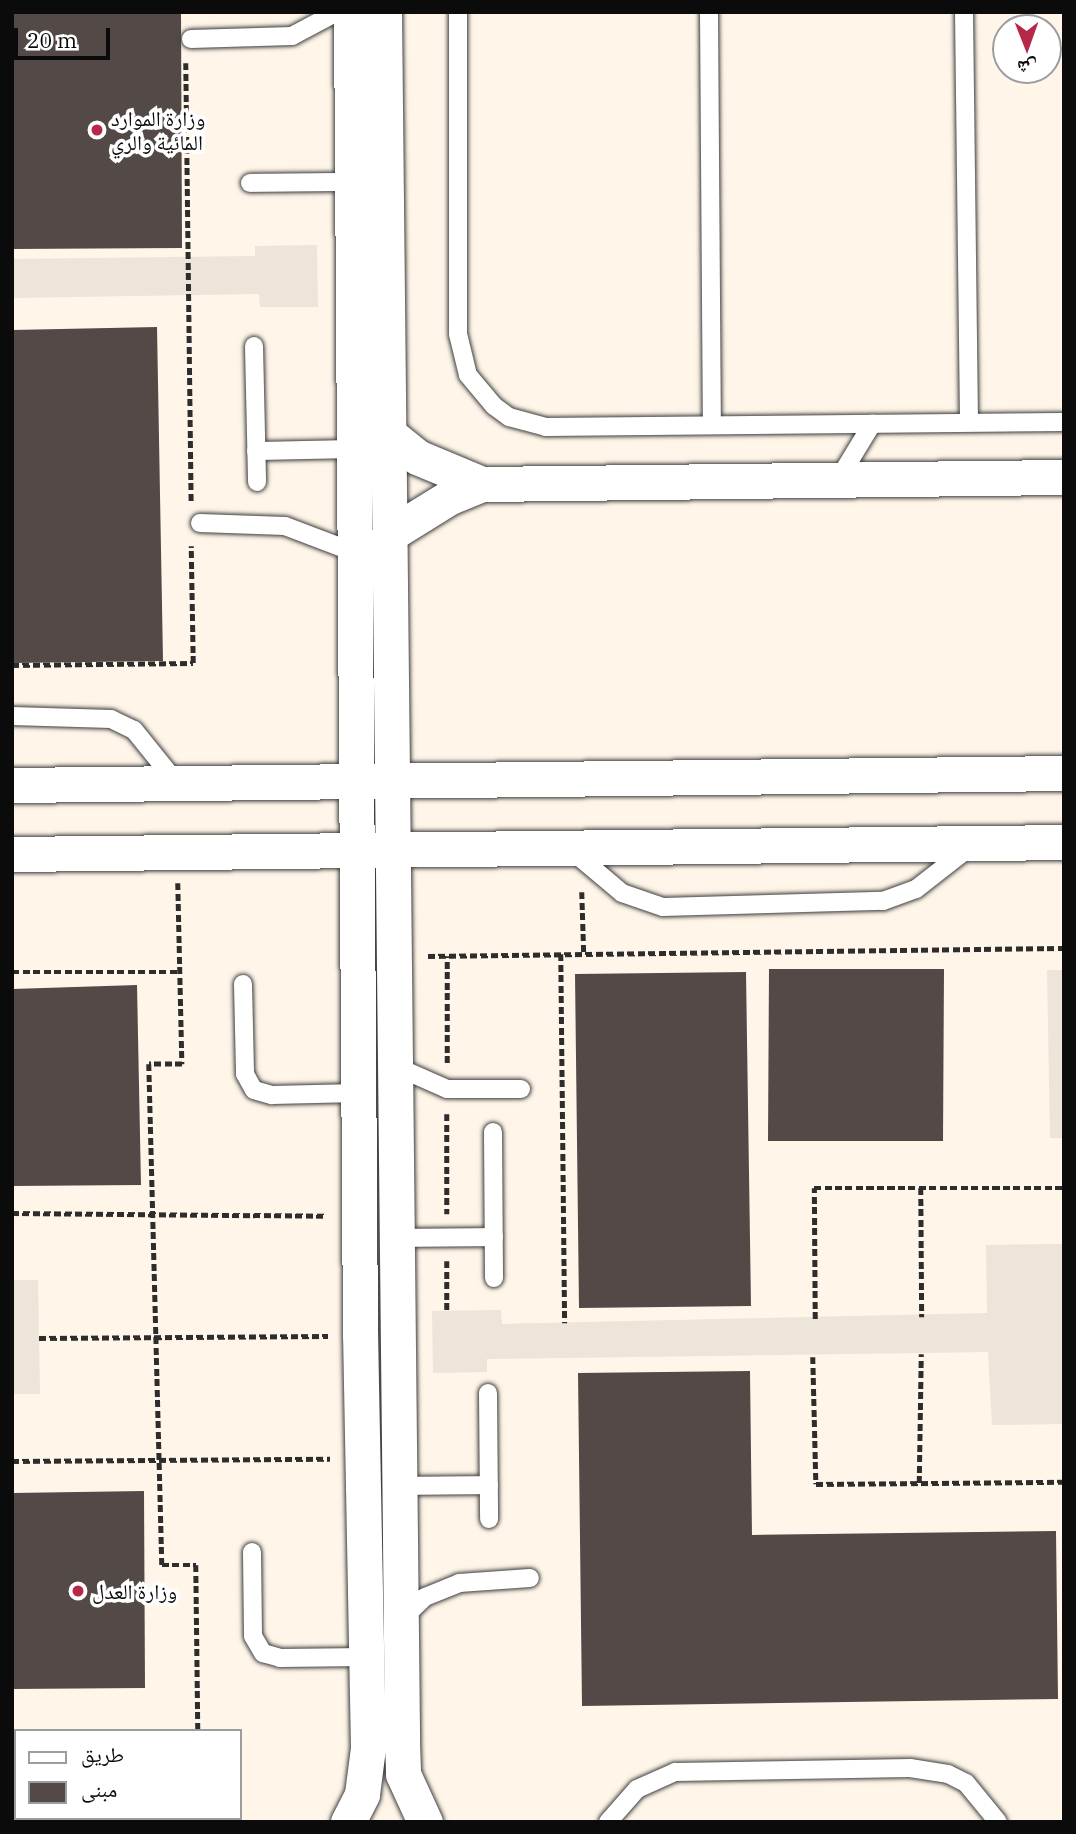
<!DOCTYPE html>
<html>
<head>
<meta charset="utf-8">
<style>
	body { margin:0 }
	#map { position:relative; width:1076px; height:1834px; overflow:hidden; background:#fff6e9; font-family:"IBM Plex Serif","Noto Naskh Arabic",serif }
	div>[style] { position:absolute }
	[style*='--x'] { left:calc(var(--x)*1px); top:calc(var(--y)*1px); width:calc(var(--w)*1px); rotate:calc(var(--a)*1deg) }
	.plaza>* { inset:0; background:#ede4da }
	.building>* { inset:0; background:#534a48 }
	.path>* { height:4.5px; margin-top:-2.25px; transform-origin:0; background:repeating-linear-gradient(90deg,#2d2d2d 0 7px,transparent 0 10.5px) }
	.roads { filter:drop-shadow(0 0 2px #3e3e3e) drop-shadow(0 0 2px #3e3e3e) }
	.lane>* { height:18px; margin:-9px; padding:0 9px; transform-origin:9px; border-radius:9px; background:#fff }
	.street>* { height:35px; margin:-17.5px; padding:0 17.5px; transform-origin:17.5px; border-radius:17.5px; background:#fff }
	.dots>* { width:19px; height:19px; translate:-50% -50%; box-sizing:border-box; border:4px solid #fff; border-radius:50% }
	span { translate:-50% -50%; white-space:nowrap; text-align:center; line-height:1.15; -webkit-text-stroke:7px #fff; paint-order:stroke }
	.poi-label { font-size:21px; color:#0b0b0b }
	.left { translate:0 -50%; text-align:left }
	.frame { position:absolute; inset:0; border:14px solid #0b0b0b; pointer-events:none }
	.legend { position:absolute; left:14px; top:1729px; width:228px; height:91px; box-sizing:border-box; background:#fff; border:2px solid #9d9d9d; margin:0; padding:9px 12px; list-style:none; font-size:21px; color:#0b0b0b }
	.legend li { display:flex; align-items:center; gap:14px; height:35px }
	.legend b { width:35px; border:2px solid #9d9d9d }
	.north { position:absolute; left:992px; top:14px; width:70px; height:70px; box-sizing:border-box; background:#fff; border:2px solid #9d9d9d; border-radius:50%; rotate:179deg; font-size:19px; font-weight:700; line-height:28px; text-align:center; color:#0b0b0b }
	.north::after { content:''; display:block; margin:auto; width:24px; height:32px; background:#b72747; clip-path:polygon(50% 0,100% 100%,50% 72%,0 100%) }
	.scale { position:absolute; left:14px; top:28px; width:96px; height:32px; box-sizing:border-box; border:4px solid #0b0b0b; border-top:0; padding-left:9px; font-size:21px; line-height:24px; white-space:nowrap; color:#0b0b0b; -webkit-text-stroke:5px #fff; paint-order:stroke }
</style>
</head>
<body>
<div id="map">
	<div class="plaza">
		<i style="clip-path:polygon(317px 245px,318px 307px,260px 307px,259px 294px,12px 298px,12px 259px,255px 256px,255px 246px)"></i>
		<i style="clip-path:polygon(1047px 970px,1064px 970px,1064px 1138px,1050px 1138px)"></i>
		<i style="clip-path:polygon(1064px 1244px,1064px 1424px,992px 1425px,988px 1352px,487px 1359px,487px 1372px,433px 1373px,432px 1311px,501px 1310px,502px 1324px,987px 1313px,986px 1245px)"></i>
		<i style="clip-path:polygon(12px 1280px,38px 1280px,40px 1394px,12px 1394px)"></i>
	</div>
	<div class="building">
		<i style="clip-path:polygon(12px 12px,181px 12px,182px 248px,12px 249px)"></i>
		<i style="clip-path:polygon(157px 327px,163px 661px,12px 663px,12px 330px)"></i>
		<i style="clip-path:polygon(769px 969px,944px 969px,943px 1141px,768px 1141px)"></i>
		<i style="clip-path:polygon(746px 972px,751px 1306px,579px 1308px,575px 974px)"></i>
		<i style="clip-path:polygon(137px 985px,141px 1185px,12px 1186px,12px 989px)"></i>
		<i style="clip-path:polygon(750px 1371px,752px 1535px,1056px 1531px,1058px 1699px,582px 1706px,578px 1373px)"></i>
		<i style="clip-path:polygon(144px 1491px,145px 1688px,12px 1689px,12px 1493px)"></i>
	</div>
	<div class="path">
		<i style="--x:186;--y:63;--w:440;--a:89.3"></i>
		<i style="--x:12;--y:665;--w:181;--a:-0.6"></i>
		<i style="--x:193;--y:663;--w:117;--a:-91"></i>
		<i style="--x:178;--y:883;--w:181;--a:88.7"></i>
		<i style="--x:182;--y:1064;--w:33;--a:180"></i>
		<i style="--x:149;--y:1064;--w:501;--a:88.51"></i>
		<i style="--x:162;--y:1565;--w:34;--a:0"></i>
		<i style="--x:196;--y:1565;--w:166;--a:89.3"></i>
		<i style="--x:582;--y:892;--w:62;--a:88.2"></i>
		<i style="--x:561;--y:954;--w:369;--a:89.4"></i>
		<i style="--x:428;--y:956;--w:636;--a:-0.72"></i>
		<i style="--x:12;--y:972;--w:166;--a:0"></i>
		<i style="--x:447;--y:1063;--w:107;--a:-90"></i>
		<i style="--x:447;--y:1114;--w:100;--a:90"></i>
		<i style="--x:921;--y:1188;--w:129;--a:89.6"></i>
		<i style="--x:12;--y:1213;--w:314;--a:0.5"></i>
		<i style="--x:447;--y:1261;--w:49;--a:90"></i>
		<i style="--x:815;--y:1319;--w:131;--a:-90.4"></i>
		<i style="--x:814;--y:1188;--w:250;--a:0"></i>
		<i style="--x:39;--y:1338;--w:289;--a:-0.4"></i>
		<i style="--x:813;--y:1357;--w:127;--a:88.6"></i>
		<i style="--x:816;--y:1484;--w:248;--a:-0.5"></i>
		<i style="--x:12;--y:1461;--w:318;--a:-0.4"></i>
		<i style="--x:919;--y:1483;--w:129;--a:-89.1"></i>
		<i style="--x:199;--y:1818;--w:4;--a:90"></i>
	</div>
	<div class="roads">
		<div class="lane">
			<i style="--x:458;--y:12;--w:322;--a:90"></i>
			<i style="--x:458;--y:334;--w:42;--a:76.3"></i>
			<i style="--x:468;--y:375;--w:40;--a:50"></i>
			<i style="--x:494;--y:406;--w:19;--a:36"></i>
			<i style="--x:509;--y:417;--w:38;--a:15"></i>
			<i style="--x:546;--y:427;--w:518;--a:-0.55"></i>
			<i style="--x:709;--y:12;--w:413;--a:89.6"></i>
			<i style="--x:964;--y:12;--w:410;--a:89.3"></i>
			<i style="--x:191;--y:39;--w:101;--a:-1.7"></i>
			<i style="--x:292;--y:36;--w:51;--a:-28.1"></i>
			<i style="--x:250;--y:183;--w:104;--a:-0.6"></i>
			<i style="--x:254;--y:346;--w:136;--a:88.7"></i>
			<i style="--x:256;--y:451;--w:99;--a:-1.2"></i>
			<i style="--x:838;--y:480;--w:66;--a:-58.7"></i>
			<i style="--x:200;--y:523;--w:85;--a:2"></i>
			<i style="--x:285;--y:526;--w:76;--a:20.8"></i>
			<i style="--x:12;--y:716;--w:99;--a:1.7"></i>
			<i style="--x:111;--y:719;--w:25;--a:26"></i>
			<i style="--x:134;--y:730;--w:67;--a:51.1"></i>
			<i style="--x:571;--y:850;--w:67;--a:40.1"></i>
			<i style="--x:622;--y:893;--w:43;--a:18.9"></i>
			<i style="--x:663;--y:907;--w:220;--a:-1.6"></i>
			<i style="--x:883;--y:901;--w:35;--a:-20"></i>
			<i style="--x:916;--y:889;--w:68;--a:-37.9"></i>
			<i style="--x:243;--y:984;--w:90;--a:88.7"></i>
			<i style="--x:245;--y:1074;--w:18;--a:61"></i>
			<i style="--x:254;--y:1090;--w:19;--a:16"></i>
			<i style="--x:272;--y:1095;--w:86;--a:-1.3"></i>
			<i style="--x:395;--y:1066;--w:57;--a:23.9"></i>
			<i style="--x:447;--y:1089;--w:74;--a:0"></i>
			<i style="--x:493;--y:1132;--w:146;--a:89.6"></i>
			<i style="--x:398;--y:1238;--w:96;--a:-0.6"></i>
			<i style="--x:488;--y:1393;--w:126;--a:89.5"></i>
			<i style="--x:400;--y:1486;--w:89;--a:-0.6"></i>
			<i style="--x:252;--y:1552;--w:84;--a:89.3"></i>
			<i style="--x:253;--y:1636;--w:20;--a:60"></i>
			<i style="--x:263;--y:1653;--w:18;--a:16"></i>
			<i style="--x:280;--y:1658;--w:86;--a:-0.7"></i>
			<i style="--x:403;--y:1618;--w:30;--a:-44"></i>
			<i style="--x:425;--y:1597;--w:37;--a:-22"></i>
			<i style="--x:459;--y:1583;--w:71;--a:-4"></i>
			<i style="--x:608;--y:1822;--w:44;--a:-48.7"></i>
			<i style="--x:637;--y:1789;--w:42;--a:-24.1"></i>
			<i style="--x:675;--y:1772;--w:235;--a:-1"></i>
			<i style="--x:910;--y:1768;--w:38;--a:9"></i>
			<i style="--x:948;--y:1774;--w:20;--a:27"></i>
			<i style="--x:966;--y:1783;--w:50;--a:50.6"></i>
		</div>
		<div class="street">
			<i style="--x:384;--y:12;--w:1730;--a:89.4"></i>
			<i style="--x:402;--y:1742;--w:32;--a:88"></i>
			<i style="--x:403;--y:1774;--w:53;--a:65.4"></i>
			<i style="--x:389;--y:434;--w:36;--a:39"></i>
			<i style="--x:417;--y:457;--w:70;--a:22.6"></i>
			<i style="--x:482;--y:484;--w:582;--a:-0.69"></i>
			<i style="--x:390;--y:534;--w:70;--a:-31.7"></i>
			<i style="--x:450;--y:497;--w:35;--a:-22"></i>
			<i style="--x:12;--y:785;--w:1052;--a:-0.65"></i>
			<i style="--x:12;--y:854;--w:1052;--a:-0.65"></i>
			<i style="--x:348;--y:1822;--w:31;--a:-63"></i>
			<i style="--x:362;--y:1794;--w:46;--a:-82.6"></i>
			<i style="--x:368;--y:1748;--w:413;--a:-91.1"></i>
			<i style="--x:360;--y:1335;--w:1323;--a:-90.39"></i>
		</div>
	</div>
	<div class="dots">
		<i style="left:97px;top:130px;background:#b72747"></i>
		<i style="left:78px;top:1591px;background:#b72747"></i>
	</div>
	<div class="poi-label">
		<span class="left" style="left:111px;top:130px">وزارة الموارد<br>المائية والري</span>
		<span class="left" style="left:92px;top:1591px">وزارة العدل</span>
	</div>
	<div class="frame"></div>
	<ul class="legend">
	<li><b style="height:9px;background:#fff"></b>طريق</li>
	<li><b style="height:19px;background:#534a48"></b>مبنى</li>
	</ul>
	<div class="north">ش</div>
	<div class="scale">20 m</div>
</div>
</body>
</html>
